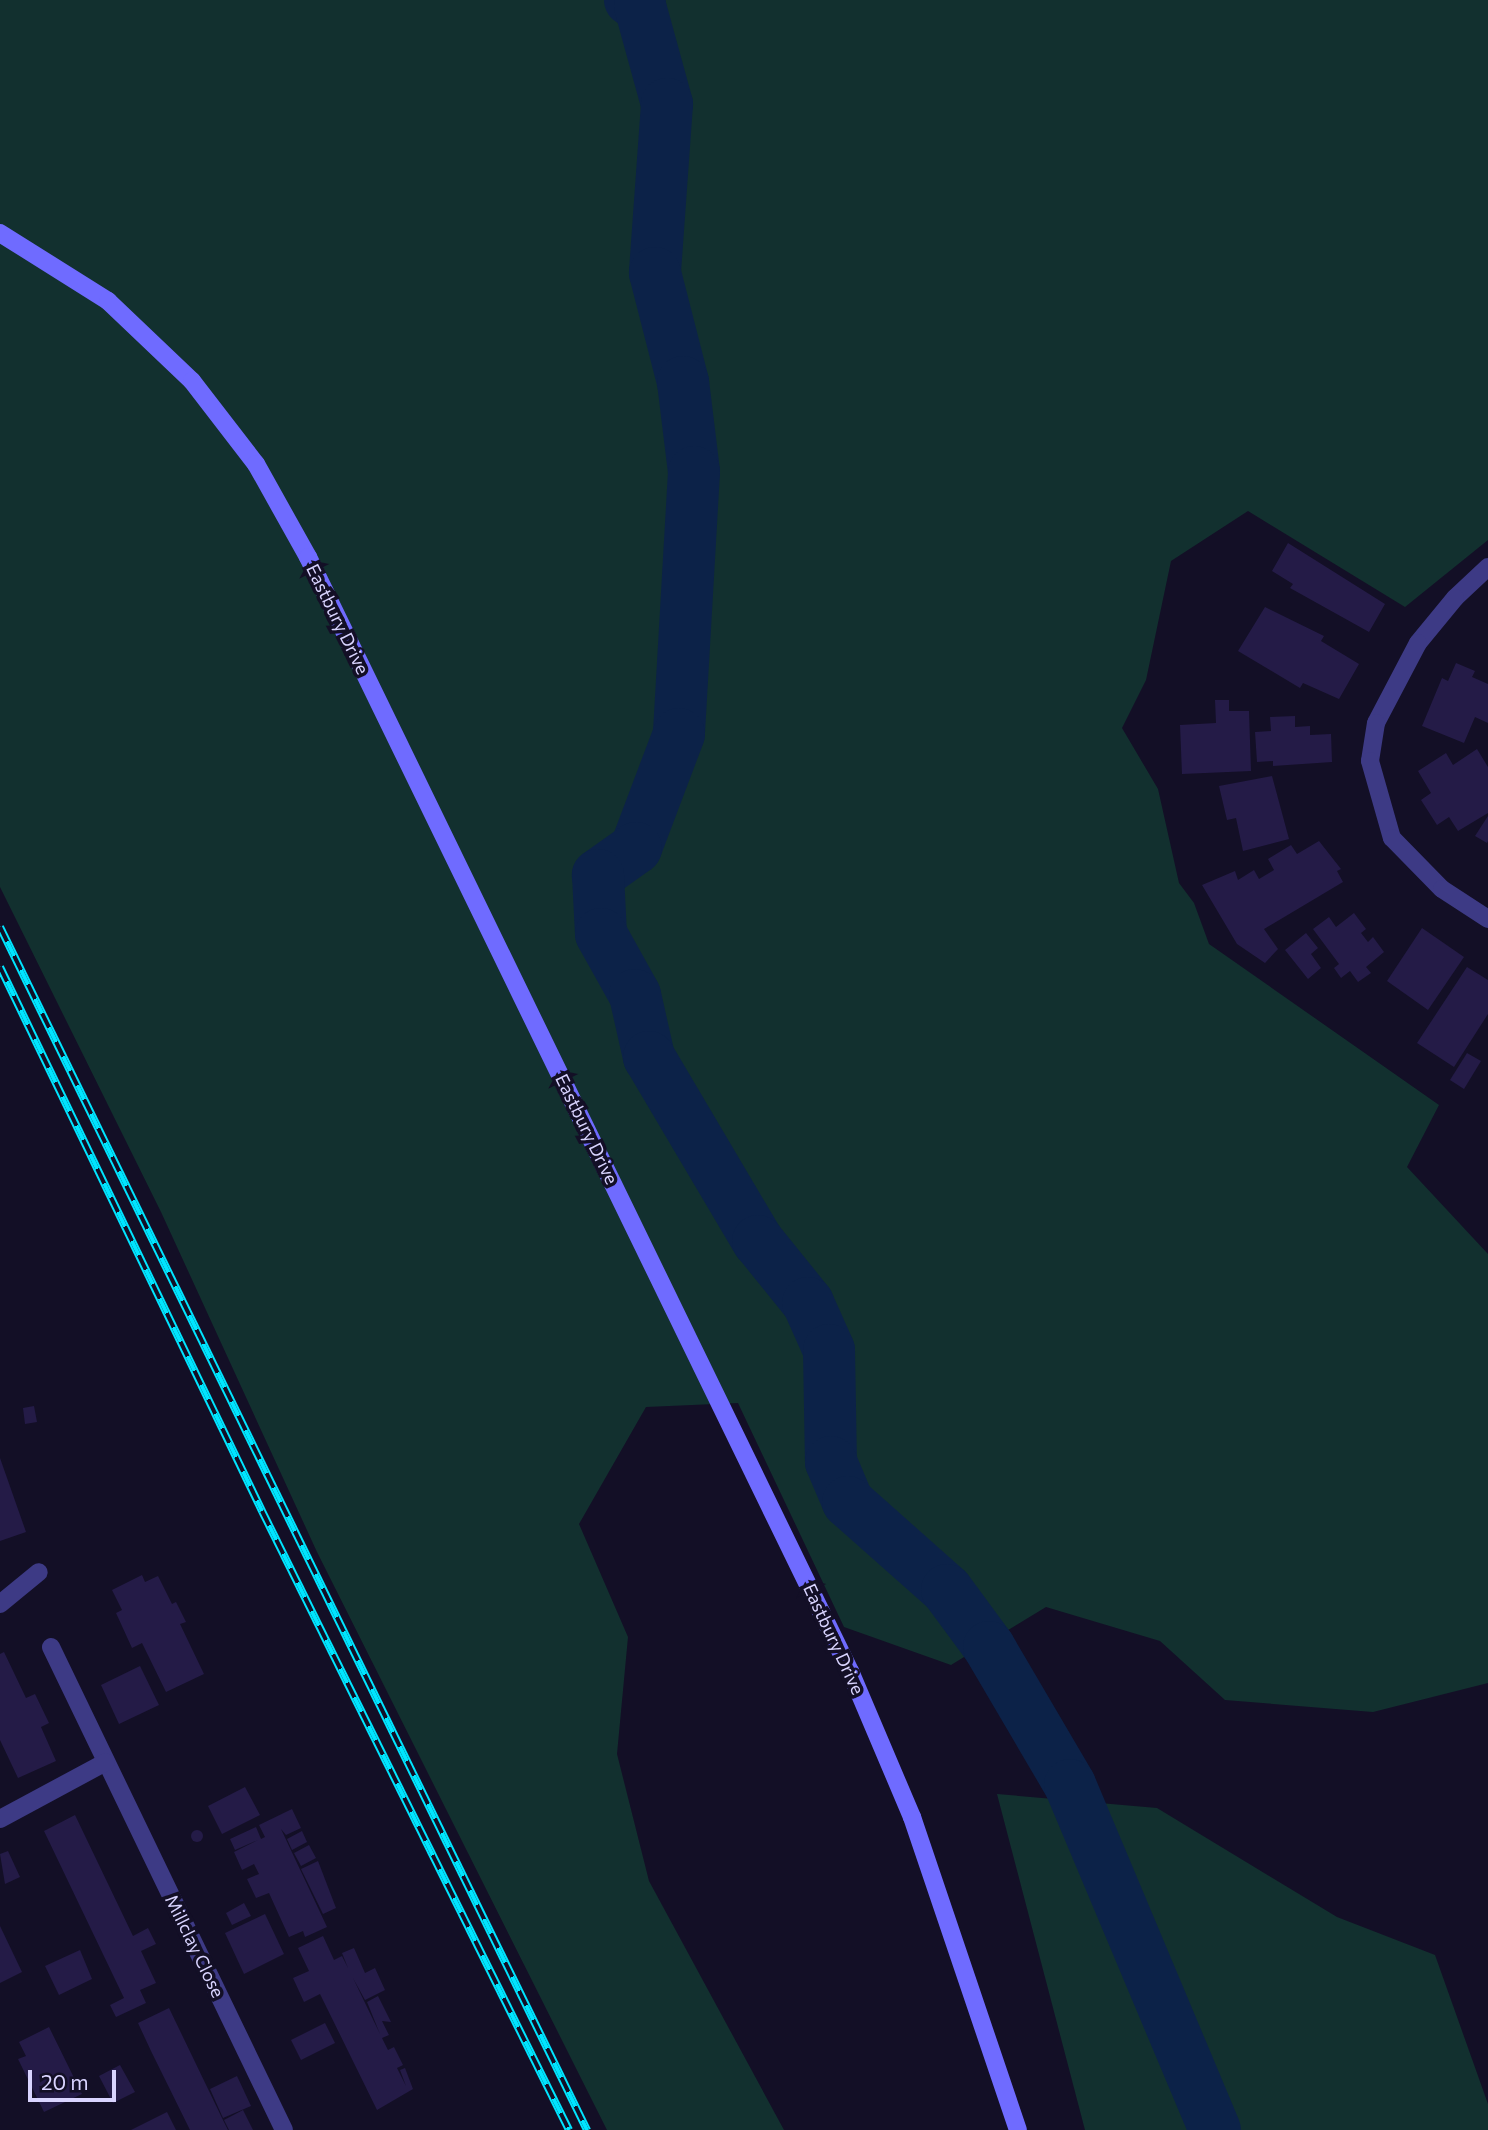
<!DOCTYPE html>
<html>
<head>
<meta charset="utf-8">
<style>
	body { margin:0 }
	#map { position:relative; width:1488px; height:2130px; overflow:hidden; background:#130f26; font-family:Commissioner,sans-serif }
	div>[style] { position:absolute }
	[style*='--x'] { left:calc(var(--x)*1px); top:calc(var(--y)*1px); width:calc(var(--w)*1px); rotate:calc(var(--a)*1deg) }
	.green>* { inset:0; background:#12302f }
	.stream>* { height:9px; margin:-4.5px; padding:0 4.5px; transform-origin:4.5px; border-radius:4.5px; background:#0c2248 }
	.river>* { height:52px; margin:-26px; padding:0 26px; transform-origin:26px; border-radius:26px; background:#0c2248 }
	.building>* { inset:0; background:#241b47 }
	.round { border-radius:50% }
	.street>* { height:18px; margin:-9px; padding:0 9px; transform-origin:9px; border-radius:9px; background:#3d3a85 }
	.secondary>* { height:18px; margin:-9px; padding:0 9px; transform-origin:9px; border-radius:9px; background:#6f6bff }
	.rail>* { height:8px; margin-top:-4px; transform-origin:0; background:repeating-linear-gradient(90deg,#130f26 0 16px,#00e5ff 0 32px); box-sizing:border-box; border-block:2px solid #00e5ff }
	span { translate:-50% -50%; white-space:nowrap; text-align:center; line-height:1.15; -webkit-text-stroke:7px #130f26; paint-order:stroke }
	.street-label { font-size:18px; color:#d9d4ff }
	.scale { position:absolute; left:28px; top:2070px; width:88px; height:32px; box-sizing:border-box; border:4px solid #d9d4ff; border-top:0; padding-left:9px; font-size:21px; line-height:24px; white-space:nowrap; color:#d9d4ff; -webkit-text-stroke:5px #130f26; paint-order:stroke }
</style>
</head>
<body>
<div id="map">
	<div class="green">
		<i style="clip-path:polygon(0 0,1488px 0,1488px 540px,1405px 607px,1248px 511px,1171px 561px,1146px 680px,1122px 728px,1158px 789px,1179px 883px,1194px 903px,1209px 944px,1439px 1105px,1407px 1167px,1488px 1254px,1488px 1683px,1373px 1712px,1225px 1700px,1160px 1641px,1046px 1607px,951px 1665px,844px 1627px,738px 1403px,646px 1407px,579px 1524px,628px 1637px,617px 1754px,649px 1881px,784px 2130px,607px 2130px,317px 1552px,161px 1212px,0 887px)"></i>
		<i style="clip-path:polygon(997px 1794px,1157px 1808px,1337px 1917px,1435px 1955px,1488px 2104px,1488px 2130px,1085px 2130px)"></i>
	</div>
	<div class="stream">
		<i style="--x:640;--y:6;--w:13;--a:-29"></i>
	</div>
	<div class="river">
		<i style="--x:630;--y:0;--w:12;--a:31"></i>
		<i style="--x:640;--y:6;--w:102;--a:74.6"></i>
		<i style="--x:667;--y:104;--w:169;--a:94.1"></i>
		<i style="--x:655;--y:273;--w:113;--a:75.6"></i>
		<i style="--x:683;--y:382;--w:91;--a:83"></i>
		<i style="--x:694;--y:472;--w:262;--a:93.3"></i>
		<i style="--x:679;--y:734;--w:122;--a:110.7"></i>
		<i style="--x:636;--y:848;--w:47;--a:144.6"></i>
		<i style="--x:598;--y:875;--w:59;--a:87.1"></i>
		<i style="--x:601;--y:934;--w:70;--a:60.9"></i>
		<i style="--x:635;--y:995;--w:64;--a:77.3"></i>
		<i style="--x:649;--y:1057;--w:214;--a:59.4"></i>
		<i style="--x:758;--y:1241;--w:80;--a:51.1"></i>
		<i style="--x:808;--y:1303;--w:51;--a:65.9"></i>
		<i style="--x:829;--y:1350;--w:112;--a:89"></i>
		<i style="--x:831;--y:1462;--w:43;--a:67"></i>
		<i style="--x:848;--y:1502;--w:132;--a:41.6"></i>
		<i style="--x:947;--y:1590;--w:71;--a:53.6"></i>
		<i style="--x:989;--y:1647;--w:160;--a:59.6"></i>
		<i style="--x:1070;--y:1785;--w:374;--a:67.2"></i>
	</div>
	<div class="building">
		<i style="clip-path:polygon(1288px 543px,1385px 604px,1369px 632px,1290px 588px,1293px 584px,1272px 571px)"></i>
		<i style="clip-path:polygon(1265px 607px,1324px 636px,1321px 641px,1359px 664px,1339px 699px,1303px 683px,1300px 688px,1238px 651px)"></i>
		<i style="clip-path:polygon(1456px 663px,1475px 671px,1472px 677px,1488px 684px,1488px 723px,1475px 717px,1464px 743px,1422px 726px,1442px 678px,1448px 681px)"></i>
		<i style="clip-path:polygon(1215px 700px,1229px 700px,1229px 711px,1249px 711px,1251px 771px,1182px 774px,1180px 725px,1216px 723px)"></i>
		<i style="clip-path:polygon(1295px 716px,1295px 727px,1310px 726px,1310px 735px,1331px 734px,1332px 762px,1273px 766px,1273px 761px,1257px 762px,1255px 732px,1271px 731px,1270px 717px)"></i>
		<i style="clip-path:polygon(1477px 749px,1488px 767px,1488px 813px,1458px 831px,1449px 817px,1437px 825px,1421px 800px,1431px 793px,1418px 771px,1446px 753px,1453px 765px)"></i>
		<i style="clip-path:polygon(1272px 776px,1289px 839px,1243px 851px,1236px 818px,1227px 820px,1219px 786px)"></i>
		<i style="clip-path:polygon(1488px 816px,1488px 841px,1487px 843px,1475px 836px)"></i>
		<i style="clip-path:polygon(1319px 841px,1341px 869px,1337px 871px,1343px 882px,1264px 929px,1278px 949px,1265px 963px,1237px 944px,1202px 885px,1235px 871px,1238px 880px,1254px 870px,1259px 879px,1274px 870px,1268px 859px,1291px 845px,1297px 854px)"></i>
		<i style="clip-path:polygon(1354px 913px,1366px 929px,1361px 933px,1368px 942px,1373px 937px,1384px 952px,1366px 967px,1371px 973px,1358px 982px,1350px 971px,1341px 978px,1334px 968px,1339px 964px,1313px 929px,1329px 917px,1336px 927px)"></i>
		<i style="clip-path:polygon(1422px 928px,1464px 957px,1428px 1010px,1387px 981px)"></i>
		<i style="clip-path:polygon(1306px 933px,1318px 948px,1311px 954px,1321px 968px,1308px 979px,1285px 950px)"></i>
		<i style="clip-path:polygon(1467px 967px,1488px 980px,1488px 1014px,1454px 1067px,1417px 1043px)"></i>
		<i style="clip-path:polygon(1467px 1053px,1481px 1061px,1464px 1089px,1450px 1080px)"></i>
		<i style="clip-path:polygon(34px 1406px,37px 1422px,25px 1424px,23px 1408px)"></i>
		<i style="clip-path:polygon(0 1458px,26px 1532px,0 1541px)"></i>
		<i style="clip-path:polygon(142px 1575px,145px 1582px,158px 1576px,172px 1604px,176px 1602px,186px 1622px,180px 1624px,204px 1674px,166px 1692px,142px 1643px,132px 1648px,116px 1613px,122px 1610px,112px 1590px)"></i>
		<i style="clip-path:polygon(4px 1652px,26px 1698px,35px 1694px,49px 1723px,41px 1727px,56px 1761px,18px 1778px,0 1740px,0 1654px)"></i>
		<i style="clip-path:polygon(140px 1666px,159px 1705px,119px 1724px,101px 1685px)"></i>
		<i style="clip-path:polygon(245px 1787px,260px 1815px,222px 1834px,208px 1806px)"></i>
		<i style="clip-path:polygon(292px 1809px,301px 1828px,286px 1835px,281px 1829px,327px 1927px,305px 1937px,303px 1931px,289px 1937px,269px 1893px,256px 1898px,247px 1879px,259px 1874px,254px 1864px,242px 1870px,234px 1852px,258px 1840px,235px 1850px,230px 1839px,256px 1827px,261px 1839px,265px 1837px,259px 1825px)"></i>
		<i style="clip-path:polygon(75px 1815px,133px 1936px,148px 1928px,156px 1944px,141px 1951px,156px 1983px,140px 1990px,146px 2003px,116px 2017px,110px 2005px,124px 1998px,44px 1831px)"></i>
		<i class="round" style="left:191px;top:1830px;width:12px;height:12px"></i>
		<i style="clip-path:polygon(302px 1831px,307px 1842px,292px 1850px,287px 1839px)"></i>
		<i style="clip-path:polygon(309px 1845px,316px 1858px,301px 1866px,294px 1853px)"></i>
		<i style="clip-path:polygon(8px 1851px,20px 1877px,5px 1884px,0 1854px)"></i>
		<i style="clip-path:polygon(318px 1861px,336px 1908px,323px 1914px,301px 1869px)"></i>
		<i style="clip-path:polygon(244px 1903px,251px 1916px,232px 1925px,226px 1913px)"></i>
		<i style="clip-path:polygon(265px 1914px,284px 1954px,244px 1974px,225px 1933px)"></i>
		<i style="clip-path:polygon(0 1926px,22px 1972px,0 1983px)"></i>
		<i style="clip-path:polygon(323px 1936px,334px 1960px,342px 1956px,348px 1968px,342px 1953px,354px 1948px,365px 1973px,375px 1968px,385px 1990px,365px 2000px,353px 1978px,380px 2034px,367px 2002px,378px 1996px,391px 2022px,382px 2021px,389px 2035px,382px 2038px,388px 2050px,394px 2047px,403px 2065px,397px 2068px,406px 2086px,400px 2070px,405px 2068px,413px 2089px,377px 2110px,320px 1994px,304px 2002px,293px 1978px,309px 1971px,298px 1948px)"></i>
		<i style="clip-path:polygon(80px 1950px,92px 1979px,59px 1995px,45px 1966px)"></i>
		<i style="clip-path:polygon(169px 2008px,222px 2118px,228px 2130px,190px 2130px,151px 2051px,138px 2023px)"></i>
		<i style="clip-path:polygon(325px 2023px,335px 2043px,301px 2060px,291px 2040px)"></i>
		<i style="clip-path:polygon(49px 2027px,82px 2094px,44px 2112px,18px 2059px,26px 2056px,19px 2042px)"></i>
		<i style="clip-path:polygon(120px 2065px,135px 2092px,113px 2103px,99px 2076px)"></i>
		<i style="clip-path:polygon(237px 2076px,251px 2106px,223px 2118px,210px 2089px)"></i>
		<i style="clip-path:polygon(243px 2110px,253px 2130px,229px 2130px,224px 2120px)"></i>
		<i style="clip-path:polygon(167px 2112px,176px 2130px,131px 2130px)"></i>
	</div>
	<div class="street">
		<i style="--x:1488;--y:567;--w:45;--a:136.8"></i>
		<i style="--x:1455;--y:598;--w:58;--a:129.4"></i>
		<i style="--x:1418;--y:643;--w:90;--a:117.7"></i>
		<i style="--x:1376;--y:723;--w:38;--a:99"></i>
		<i style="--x:1370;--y:761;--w:80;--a:74.1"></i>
		<i style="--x:1392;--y:838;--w:71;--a:45.6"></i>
		<i style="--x:1442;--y:889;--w:55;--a:33.1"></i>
		<i style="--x:0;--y:1604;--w:50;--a:-39.4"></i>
		<i style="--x:51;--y:1647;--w:536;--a:64.25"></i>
		<i style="--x:0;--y:1819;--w:120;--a:-28.3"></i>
	</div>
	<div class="secondary">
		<i style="--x:0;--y:233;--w:128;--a:32.2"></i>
		<i style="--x:108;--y:301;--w:116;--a:43.6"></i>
		<i style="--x:192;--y:381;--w:105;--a:52.4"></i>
		<i style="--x:256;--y:464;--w:107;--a:60.8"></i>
		<i style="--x:308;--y:557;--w:1239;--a:64.06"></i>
		<i style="--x:850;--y:1671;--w:159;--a:67"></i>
		<i style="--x:912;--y:1817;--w:330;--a:71.3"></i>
	</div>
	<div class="rail">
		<i style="--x:0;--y:927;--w:1339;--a:63.99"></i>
		<i style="--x:0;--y:967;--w:604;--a:64.28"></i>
		<i style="--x:262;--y:1511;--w:691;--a:63.62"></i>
	</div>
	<div class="street-label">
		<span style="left:338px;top:619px;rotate:64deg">Eastbury Drive</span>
		<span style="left:587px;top:1129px;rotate:64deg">Eastbury Drive</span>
		<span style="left:834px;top:1639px;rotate:65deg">Eastbury Drive</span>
		<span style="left:195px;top:1946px;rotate:64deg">Millclay Close</span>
	</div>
	<div class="scale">20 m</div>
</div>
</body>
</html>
